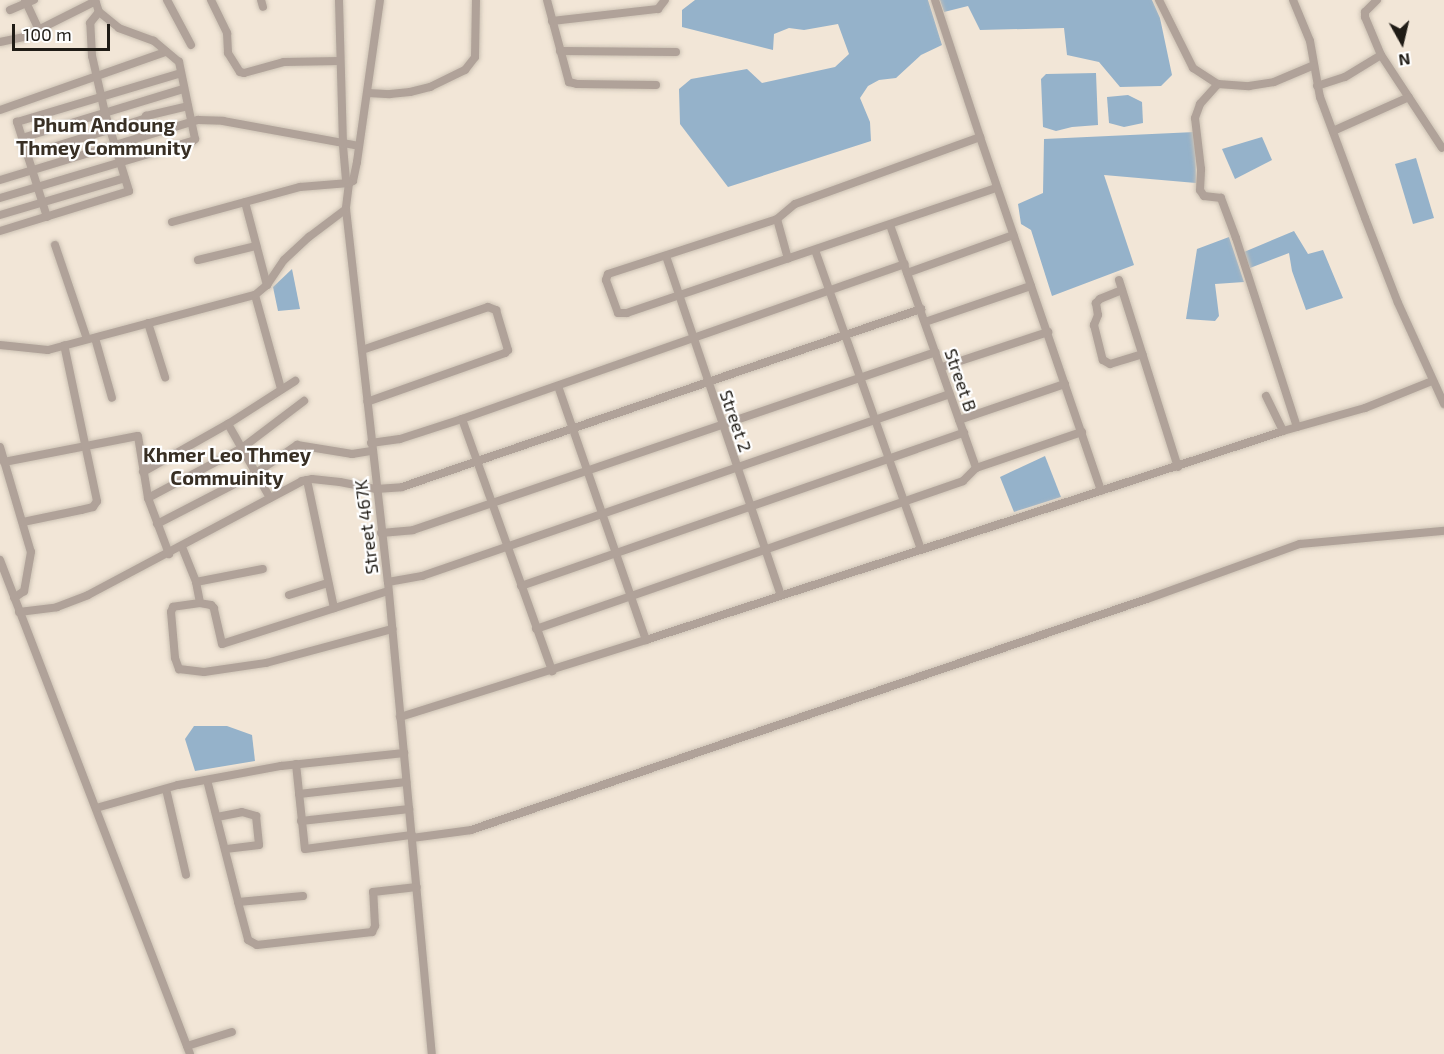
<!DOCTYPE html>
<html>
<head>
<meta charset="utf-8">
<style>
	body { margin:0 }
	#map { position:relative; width:1444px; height:1054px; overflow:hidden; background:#f2e6d7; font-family:"Exo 2",sans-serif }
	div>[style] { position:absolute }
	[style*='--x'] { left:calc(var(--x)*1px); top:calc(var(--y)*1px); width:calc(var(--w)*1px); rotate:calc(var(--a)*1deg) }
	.water>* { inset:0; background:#95b2ca }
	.roads { filter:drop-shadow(0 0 2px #ccc2b4) drop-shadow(0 0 2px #ccc2b4) }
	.minor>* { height:8px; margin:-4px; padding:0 4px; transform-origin:4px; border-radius:4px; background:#b0a299 }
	span { translate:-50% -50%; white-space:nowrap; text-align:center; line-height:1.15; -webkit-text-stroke:4.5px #fff; paint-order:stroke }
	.street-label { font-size:18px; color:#201c16 }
	.neighbourhood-label { font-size:20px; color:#382f24; font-weight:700 }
	.north { position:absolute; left:1372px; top:12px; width:60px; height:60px; -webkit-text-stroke:4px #fff; paint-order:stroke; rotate:172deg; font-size:16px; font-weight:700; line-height:24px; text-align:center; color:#201c16 }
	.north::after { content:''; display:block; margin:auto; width:21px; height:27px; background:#201c16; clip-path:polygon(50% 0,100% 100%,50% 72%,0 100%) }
	.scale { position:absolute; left:12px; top:24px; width:98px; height:27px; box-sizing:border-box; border:3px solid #201c16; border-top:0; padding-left:8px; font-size:18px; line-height:21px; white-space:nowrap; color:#201c16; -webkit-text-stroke:4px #fff; paint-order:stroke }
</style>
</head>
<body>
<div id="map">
	<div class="water">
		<i style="clip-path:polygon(695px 0,928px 0,942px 45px,921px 55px,896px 78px,879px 80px,868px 86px,860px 98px,870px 122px,871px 141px,728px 187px,680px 124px,679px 89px,691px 79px,747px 69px,762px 83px,835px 67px,849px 54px,838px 24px,804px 30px,789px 28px,774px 34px,773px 50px,682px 27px,682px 10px)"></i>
		<i style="clip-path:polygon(940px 0,1152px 0,1160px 18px,1172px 75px,1161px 86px,1120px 87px,1099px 62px,1067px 55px,1064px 28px,980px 30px,968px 6px,944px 12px)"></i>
		<i style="clip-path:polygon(1096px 73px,1098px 125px,1072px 127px,1056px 131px,1043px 127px,1041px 79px,1046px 74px)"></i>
		<i style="clip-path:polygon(1128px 95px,1142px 102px,1143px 123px,1124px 127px,1109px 123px,1107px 97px)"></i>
		<i style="clip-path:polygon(1195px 132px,1196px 183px,1104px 175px,1134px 265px,1052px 296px,1031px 230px,1021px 224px,1018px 204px,1043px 193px,1044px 139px)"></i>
		<i style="clip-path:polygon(1262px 137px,1272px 160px,1235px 179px,1222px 149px)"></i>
		<i style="clip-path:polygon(1416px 158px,1434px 218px,1413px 224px,1395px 164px)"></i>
		<i style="clip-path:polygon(1294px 231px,1308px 254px,1323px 250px,1343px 298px,1306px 310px,1292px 271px,1289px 253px,1250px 268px,1244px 252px)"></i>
		<i style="clip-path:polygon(1229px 237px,1244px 282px,1215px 284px,1219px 316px,1215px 321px,1186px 319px,1197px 249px)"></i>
		<i style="clip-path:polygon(292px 269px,300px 309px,278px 311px,273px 287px)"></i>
		<i style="clip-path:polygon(1045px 456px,1061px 497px,1014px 512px,1000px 477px)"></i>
		<i style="clip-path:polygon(194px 726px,227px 726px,252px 735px,255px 761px,195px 771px,185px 739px)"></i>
	</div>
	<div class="roads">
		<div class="minor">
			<i style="--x:25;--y:0;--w:31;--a:65"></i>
			<i style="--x:167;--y:0;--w:51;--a:61.9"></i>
			<i style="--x:211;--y:0;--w:37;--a:64"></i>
			<i style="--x:227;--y:33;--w:20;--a:87"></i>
			<i style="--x:228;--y:53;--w:22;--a:58"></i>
			<i style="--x:240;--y:72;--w:4;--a:14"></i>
			<i style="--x:244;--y:73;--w:41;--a:-15.4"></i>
			<i style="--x:284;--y:62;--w:56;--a:-1"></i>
			<i style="--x:261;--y:0;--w:7;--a:74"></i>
			<i style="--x:380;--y:0;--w:164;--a:98.1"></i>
			<i style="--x:357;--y:162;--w:19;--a:102"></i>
			<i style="--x:353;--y:181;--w:4;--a:153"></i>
			<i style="--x:349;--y:183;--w:26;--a:97"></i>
			<i style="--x:346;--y:209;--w:375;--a:83.6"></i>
			<i style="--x:388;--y:582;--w:474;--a:84.7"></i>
			<i style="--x:547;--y:0;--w:85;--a:75"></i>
			<i style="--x:569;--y:82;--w:8;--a:14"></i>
			<i style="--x:577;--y:84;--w:79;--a:0.7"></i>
			<i style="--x:935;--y:0;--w:144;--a:71.8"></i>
			<i style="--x:1159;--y:0;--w:76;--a:63.4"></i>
			<i style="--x:1193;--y:68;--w:30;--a:33"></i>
			<i style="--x:1293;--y:0;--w:44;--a:67.5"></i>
			<i style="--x:1310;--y:41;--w:57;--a:79.9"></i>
			<i style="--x:1320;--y:97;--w:129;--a:69.6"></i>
			<i style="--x:1365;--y:218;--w:91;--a:68.8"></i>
			<i style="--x:1398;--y:303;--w:111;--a:65.5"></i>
			<i style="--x:1377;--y:0;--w:17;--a:135"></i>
			<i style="--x:1365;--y:12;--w:5;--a:90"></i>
			<i style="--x:1365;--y:17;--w:41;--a:67.2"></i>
			<i style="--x:1381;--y:55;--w:111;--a:56.7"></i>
			<i style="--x:10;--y:10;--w:26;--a:-23"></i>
			<i style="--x:552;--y:21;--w:107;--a:-6.5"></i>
			<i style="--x:658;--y:9;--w:11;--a:-52"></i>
			<i style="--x:0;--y:42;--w:25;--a:-12"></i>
			<i style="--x:24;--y:37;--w:80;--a:-26.6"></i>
			<i style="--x:560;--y:51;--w:116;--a:0.5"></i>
			<i style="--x:1317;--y:86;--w:29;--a:-18"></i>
			<i style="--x:1345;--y:77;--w:42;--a:-31.4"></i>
			<i style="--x:368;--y:93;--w:22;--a:3"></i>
			<i style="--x:390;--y:94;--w:20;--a:-6"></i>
			<i style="--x:410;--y:92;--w:21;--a:-14"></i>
			<i style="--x:430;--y:87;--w:39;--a:-26"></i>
			<i style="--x:465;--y:70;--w:16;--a:-52"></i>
			<i style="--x:475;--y:57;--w:57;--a:-89"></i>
			<i style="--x:0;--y:110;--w:176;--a:-19.3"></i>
			<i style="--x:1333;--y:131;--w:83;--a:-24.1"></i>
			<i style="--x:22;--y:138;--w:168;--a:-16.9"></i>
			<i style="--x:27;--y:155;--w:122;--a:-17.1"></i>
			<i style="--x:144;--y:119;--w:4;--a:-56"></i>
			<i style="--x:146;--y:116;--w:43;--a:-13.4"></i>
			<i style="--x:0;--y:180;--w:207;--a:-16.9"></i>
			<i style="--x:198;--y:120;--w:25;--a:2"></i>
			<i style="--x:223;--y:121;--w:138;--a:10.4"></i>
			<i style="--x:996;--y:188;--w:390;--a:161.3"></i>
			<i style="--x:627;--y:313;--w:9;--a:180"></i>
			<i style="--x:618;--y:313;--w:35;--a:-110"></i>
			<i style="--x:606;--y:280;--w:6;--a:-72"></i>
			<i style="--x:608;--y:274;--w:178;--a:-18"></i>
			<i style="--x:777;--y:219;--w:23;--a:-40"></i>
			<i style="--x:795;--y:204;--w:197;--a:-19.9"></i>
			<i style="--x:980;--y:137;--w:374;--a:71.1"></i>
			<i style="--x:0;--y:198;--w:201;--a:-16.5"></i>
			<i style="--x:193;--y:141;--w:3;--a:-45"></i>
			<i style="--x:195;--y:139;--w:79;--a:-101.7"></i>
			<i style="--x:179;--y:62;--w:33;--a:-140"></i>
			<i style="--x:154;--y:41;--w:37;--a:-160"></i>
			<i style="--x:119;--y:28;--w:26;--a:-141"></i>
			<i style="--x:99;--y:12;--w:13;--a:-108"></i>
			<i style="--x:245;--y:202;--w:86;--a:75.2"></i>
			<i style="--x:0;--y:215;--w:130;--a:-16.5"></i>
			<i style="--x:47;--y:217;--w:100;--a:-107.5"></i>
			<i style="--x:17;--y:122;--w:171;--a:-16.6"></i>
			<i style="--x:777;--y:219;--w:41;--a:74.6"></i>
			<i style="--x:172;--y:222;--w:133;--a:-15.3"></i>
			<i style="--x:300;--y:187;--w:49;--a:-4.7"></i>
			<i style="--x:349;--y:183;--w:4;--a:-135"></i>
			<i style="--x:346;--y:180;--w:36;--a:-95"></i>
			<i style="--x:343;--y:144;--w:144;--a:-91.6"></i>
			<i style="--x:890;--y:225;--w:258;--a:70.5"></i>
			<i style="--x:0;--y:231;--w:135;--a:-17.2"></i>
			<i style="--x:129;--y:191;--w:82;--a:-107.1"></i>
			<i style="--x:105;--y:113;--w:58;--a:-102.8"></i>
			<i style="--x:92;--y:56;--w:33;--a:-93"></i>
			<i style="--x:90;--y:23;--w:14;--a:-51"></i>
			<i style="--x:55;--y:245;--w:99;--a:71.2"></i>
			<i style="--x:815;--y:250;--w:318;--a:70.5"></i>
			<i style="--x:666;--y:256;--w:358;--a:71.3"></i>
			<i style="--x:198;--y:260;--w:60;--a:-13.6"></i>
			<i style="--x:907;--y:273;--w:113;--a:-19.7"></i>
			<i style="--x:1119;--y:280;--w:196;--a:72.5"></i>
			<i style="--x:1122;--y:290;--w:24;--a:158"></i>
			<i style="--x:1100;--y:299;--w:6;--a:135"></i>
			<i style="--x:1096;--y:303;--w:12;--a:81"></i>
			<i style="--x:1098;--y:315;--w:11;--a:112"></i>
			<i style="--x:1094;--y:325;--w:36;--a:76"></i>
			<i style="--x:1103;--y:360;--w:8;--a:30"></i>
			<i style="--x:1110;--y:364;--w:34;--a:-17"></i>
			<i style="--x:255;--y:295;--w:98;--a:74.5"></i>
			<i style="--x:925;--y:322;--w:112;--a:-18.8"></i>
			<i style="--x:148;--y:323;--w:57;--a:72.5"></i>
			<i style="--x:95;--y:338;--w:62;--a:74.2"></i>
			<i style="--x:0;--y:345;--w:48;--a:5.9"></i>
			<i style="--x:48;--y:350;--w:214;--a:-14.9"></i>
			<i style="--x:255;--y:295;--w:16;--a:-40"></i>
			<i style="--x:267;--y:285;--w:30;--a:-56"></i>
			<i style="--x:284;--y:260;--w:34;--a:-43"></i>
			<i style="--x:309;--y:237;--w:46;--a:-37.1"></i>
			<i style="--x:362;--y:350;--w:133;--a:-18.8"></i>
			<i style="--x:488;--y:307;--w:9;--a:21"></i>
			<i style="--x:496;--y:310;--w:42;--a:73.3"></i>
			<i style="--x:508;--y:350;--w:4;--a:135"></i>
			<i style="--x:505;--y:353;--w:146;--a:160.5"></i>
			<i style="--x:942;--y:367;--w:112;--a:-18.3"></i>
			<i style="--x:558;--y:386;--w:269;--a:70.9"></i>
			<i style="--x:1266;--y:396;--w:39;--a:64"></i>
			<i style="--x:462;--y:419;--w:268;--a:70.3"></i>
			<i style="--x:959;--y:420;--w:112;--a:-18.8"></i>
			<i style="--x:228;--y:424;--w:85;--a:60.4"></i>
			<i style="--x:1297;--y:427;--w:199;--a:-107.9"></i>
			<i style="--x:1236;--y:238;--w:43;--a:-110.6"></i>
			<i style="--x:1221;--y:198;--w:17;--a:-173"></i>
			<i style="--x:1204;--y:196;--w:7;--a:-124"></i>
			<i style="--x:1200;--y:190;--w:21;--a:-87"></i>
			<i style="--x:1201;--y:169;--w:51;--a:-96.7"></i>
			<i style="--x:1195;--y:118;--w:15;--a:-70"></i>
			<i style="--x:1200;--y:104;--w:27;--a:-48"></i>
			<i style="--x:1218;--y:84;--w:31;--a:4"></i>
			<i style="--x:1249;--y:86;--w:25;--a:-9"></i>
			<i style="--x:1274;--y:82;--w:43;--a:-23"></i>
			<i style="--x:371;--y:443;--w:29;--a:-8"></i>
			<i style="--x:400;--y:439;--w:65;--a:-17.9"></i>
			<i style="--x:462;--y:419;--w:469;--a:-19.3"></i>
			<i style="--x:0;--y:447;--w:109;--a:73.6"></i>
			<i style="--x:31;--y:552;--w:40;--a:100"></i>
			<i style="--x:24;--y:591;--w:12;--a:145"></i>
			<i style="--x:4;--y:462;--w:136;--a:-11"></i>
			<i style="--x:138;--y:436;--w:63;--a:80.8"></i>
			<i style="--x:148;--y:498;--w:60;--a:69.4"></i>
			<i style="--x:976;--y:468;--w:112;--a:-18.8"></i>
			<i style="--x:143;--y:472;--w:98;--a:-29.5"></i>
			<i style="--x:228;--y:424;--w:80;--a:-32.7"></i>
			<i style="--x:307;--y:480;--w:131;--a:78.1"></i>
			<i style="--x:148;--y:498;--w:106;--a:-28"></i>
			<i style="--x:242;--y:448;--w:78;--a:-37.2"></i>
			<i style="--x:23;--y:522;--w:59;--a:-11.7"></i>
			<i style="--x:81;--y:510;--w:12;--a:-14"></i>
			<i style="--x:93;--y:507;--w:7;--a:-56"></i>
			<i style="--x:97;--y:501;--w:159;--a:-101.9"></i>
			<i style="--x:157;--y:524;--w:111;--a:-27.3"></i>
			<i style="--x:256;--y:473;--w:50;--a:-34.3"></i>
			<i style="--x:297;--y:445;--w:56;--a:9.3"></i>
			<i style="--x:352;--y:454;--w:20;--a:-9"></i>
			<i style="--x:381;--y:533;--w:32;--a:-5"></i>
			<i style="--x:413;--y:530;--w:552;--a:-18.8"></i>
			<i style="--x:182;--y:547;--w:38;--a:68"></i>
			<i style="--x:196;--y:582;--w:68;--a:-11"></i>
			<i style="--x:0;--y:560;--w:529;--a:68.96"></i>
			<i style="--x:196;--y:582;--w:21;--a:79"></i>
			<i style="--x:388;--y:582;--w:35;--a:-10"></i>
			<i style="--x:422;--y:576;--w:558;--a:-19.02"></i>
			<i style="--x:521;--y:586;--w:469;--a:-19.1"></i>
			<i style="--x:388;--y:591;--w:174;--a:162.3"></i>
			<i style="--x:222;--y:644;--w:37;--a:-103"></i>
			<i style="--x:214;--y:608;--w:4;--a:-135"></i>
			<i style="--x:211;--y:605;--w:11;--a:-170"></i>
			<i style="--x:200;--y:603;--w:27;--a:172"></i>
			<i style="--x:173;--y:607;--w:5;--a:112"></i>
			<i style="--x:171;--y:612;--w:46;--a:85"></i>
			<i style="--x:175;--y:658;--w:12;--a:70"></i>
			<i style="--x:179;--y:669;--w:25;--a:7"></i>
			<i style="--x:204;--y:672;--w:63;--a:-8.3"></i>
			<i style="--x:266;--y:663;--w:131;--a:-15.1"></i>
			<i style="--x:289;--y:595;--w:41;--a:-17.1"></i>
			<i style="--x:19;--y:612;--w:38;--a:-7"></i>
			<i style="--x:57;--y:607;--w:33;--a:-21"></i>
			<i style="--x:88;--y:595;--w:242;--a:-28"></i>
			<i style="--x:302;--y:481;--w:10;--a:-11"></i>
			<i style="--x:312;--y:479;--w:28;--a:6"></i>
			<i style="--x:340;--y:482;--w:37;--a:11"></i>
			<i style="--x:376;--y:489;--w:26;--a:-4"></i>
			<i style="--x:402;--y:487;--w:549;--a:-18.93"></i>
			<i style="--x:536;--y:629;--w:452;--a:-19.1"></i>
			<i style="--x:963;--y:481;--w:18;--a:-45"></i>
			<i style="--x:400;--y:717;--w:258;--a:-17.4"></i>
			<i style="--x:646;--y:640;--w:670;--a:-18.16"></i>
			<i style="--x:1283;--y:431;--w:85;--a:-15.7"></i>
			<i style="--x:1365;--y:408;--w:72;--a:-21.9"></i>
			<i style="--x:296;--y:764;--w:85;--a:84"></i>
			<i style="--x:305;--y:849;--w:108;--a:-7.5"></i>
			<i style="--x:207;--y:780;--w:126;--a:75.7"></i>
			<i style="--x:166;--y:789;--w:88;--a:76.9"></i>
			<i style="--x:299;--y:794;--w:108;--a:-6.4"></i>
			<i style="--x:96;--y:808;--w:85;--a:-15.7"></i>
			<i style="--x:178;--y:785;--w:105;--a:-10.5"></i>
			<i style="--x:281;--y:766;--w:124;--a:-6"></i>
			<i style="--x:217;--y:817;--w:25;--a:-11"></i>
			<i style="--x:242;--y:812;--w:15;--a:16"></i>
			<i style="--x:256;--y:816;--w:29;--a:84"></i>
			<i style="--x:259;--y:845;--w:34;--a:173"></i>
			<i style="--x:301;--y:821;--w:109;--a:-6.3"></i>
			<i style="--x:412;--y:838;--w:60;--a:-7.7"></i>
			<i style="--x:471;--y:830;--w:714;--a:-18.87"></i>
			<i style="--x:1147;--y:599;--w:163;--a:-19.8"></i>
			<i style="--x:1300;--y:544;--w:145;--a:-5.2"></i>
			<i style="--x:303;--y:896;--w:65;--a:174.7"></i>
			<i style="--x:238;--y:902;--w:39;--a:75"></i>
			<i style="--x:248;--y:940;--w:10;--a:29"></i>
			<i style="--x:257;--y:945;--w:116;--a:-6.4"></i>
			<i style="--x:372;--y:932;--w:7;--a:-63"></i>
			<i style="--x:375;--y:926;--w:34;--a:-93"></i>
			<i style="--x:373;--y:892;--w:44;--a:-6.5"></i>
			<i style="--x:187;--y:1046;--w:47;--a:-17.3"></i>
		</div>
	</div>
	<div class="street-label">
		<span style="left:961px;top:380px;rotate:71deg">Street B</span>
		<span style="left:736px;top:421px;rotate:71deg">Street 2</span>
		<span style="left:366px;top:527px;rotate:-97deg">Street 467K</span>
	</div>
	<div class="neighbourhood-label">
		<span style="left:104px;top:136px">Phum Andoung<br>Thmey Community</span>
		<span style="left:227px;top:466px">Khmer Leo Thmey<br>Commuinity</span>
	</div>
	<div class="north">N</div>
	<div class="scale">100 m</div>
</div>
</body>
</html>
